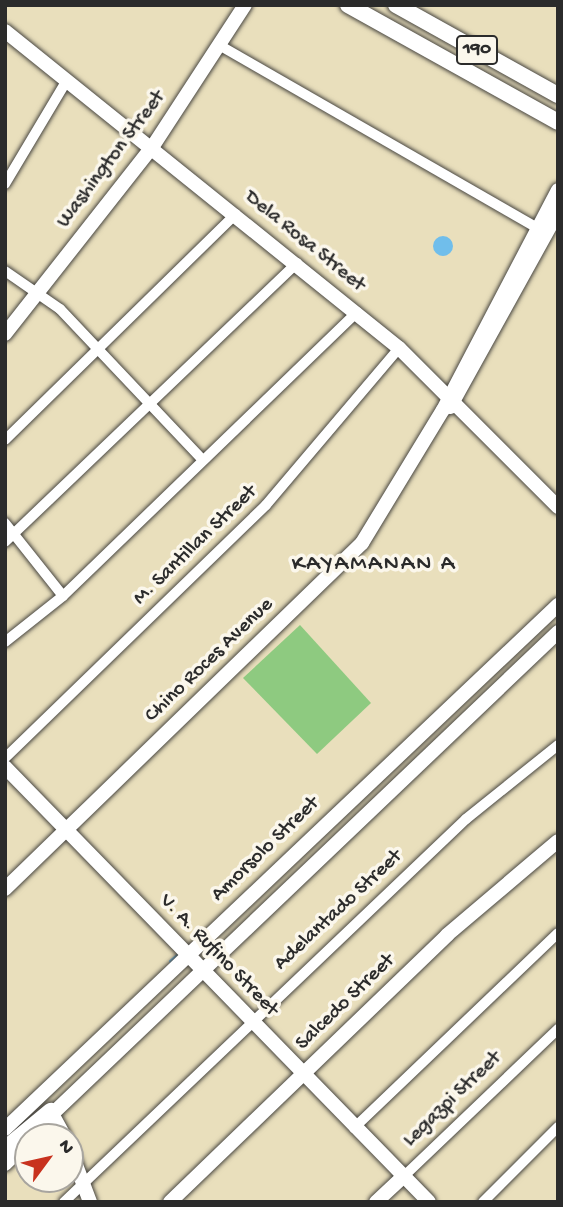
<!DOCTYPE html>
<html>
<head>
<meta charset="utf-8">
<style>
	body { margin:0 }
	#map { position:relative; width:563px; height:1207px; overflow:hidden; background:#e9dfbc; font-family:"Gochi Hand",sans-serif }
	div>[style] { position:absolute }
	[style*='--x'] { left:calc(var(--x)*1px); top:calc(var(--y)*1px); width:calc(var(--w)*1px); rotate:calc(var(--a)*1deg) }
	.green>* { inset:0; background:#8eca80 }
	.water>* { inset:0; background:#70beeb }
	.round { border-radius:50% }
	.stream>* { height:2.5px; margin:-1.25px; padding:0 1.25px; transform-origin:1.25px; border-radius:1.25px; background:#70beeb }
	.roads { filter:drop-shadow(0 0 2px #484641) drop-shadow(0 0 2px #484641) }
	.street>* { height:10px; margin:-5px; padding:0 5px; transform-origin:5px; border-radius:5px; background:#fff }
	.secondary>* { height:14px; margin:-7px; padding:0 7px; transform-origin:7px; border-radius:7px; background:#fff }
	.primary>* { height:16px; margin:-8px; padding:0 8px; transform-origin:8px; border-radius:8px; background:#fff }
	.highway>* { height:18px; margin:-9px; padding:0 9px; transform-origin:9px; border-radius:9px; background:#fff }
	span { translate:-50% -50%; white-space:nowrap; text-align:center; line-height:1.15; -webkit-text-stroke:7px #fbf7ec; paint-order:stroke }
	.shield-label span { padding:2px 5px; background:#fbf7ec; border:2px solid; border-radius:5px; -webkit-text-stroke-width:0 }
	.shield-label { font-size:19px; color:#2b2b2b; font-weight:700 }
	.street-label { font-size:21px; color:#2b2b2b }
	.neighbourhood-label { font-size:23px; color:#2b2b2b; letter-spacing:2px }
	.frame { position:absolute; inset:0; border:7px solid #2b2b2b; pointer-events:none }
	.north { position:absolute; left:14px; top:1123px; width:70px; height:70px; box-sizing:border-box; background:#fbf7ec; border:2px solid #a8a59f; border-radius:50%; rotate:57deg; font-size:19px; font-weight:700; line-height:28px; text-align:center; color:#2b2b2b }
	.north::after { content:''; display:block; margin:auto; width:24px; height:32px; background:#c8321e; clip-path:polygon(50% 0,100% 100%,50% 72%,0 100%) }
</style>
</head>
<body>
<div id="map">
	<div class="green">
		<i style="clip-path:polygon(300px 625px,371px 703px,317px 754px,243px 678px)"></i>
	</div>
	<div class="water">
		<i class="round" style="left:433px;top:236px;width:20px;height:20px"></i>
	</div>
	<div class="stream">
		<i style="--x:170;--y:961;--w:11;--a:-41"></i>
	</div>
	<div class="roads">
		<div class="street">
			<i style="--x:219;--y:45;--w:367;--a:29.9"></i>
			<i style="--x:5;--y:184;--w:121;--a:-59.2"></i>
			<i style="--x:5;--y:271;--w:67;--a:34.6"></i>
			<i style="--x:60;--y:309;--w:208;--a:46.6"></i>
			<i style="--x:5;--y:440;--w:323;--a:-44.4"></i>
			<i style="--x:5;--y:523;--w:93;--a:51.5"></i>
			<i style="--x:5;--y:542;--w:404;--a:-43.7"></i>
			<i style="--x:5;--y:642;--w:74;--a:-38.4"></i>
			<i style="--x:63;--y:596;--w:409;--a:-44"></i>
			<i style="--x:5;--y:758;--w:363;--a:-44.1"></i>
			<i style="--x:266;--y:505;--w:206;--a:-49.7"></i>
			<i style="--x:354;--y:1128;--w:282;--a:-43.7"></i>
			<i style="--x:402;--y:1178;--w:216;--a:-43.7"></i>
			<i style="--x:64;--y:1202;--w:555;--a:-43.61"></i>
			<i style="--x:466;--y:819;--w:118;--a:-38.8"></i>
			<i style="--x:483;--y:1202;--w:106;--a:-45"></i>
		</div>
		<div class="secondary">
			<i style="--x:5;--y:31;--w:506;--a:38.82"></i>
			<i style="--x:399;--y:348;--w:225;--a:45"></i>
			<i style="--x:5;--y:334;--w:239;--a:-51.8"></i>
			<i style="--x:153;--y:146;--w:168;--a:-56.9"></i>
			<i style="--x:450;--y:407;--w:223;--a:-61"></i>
			<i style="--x:5;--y:767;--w:607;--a:45.73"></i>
			<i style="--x:5;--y:889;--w:497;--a:-44.1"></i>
			<i style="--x:362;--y:543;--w:156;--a:-58.7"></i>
			<i style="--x:443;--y:410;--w:248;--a:-62.4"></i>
			<i style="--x:51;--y:1112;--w:29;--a:61"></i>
			<i style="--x:47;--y:1119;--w:706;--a:-43.62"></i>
			<i style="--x:5;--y:1129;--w:762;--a:-43.46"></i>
			<i style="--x:70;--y:1149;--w:57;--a:69.3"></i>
			<i style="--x:5;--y:1164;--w:32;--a:-44"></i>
			<i style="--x:170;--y:1202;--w:385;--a:-43.9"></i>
			<i style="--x:447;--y:935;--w:145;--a:-40.3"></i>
			<i style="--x:376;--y:1202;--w:35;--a:-43"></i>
		</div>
		<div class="primary">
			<i style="--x:348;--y:5;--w:240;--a:29.1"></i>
			<i style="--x:396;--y:5;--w:185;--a:29.1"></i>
		</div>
		<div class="highway">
			<i style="--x:5;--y:1150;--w:60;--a:-39.6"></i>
		</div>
	</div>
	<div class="shield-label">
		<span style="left:477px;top:50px">190</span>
	</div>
	<div class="street-label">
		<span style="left:112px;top:160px;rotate:-53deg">Washington Street</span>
		<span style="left:304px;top:242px;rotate:39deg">Dela Rosa Street</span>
		<span style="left:196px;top:546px;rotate:-44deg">M. Santillan Street</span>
		<span style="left:210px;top:661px;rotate:-44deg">Chino Roces Avenue</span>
		<span style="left:266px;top:850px;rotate:-44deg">Amorsolo Street</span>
		<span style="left:339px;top:911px;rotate:-43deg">Adelantado Street</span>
		<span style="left:218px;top:956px;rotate:46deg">V. A. Rufino Street</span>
		<span style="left:346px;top:1003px;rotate:-44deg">Salcedo Street</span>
		<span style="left:453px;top:1100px;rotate:-44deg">Legazpi Street</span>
	</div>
	<div class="neighbourhood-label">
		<span style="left:374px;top:565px">KAYAMANAN A</span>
	</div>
	<div class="frame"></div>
	<div class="north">N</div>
</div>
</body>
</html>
